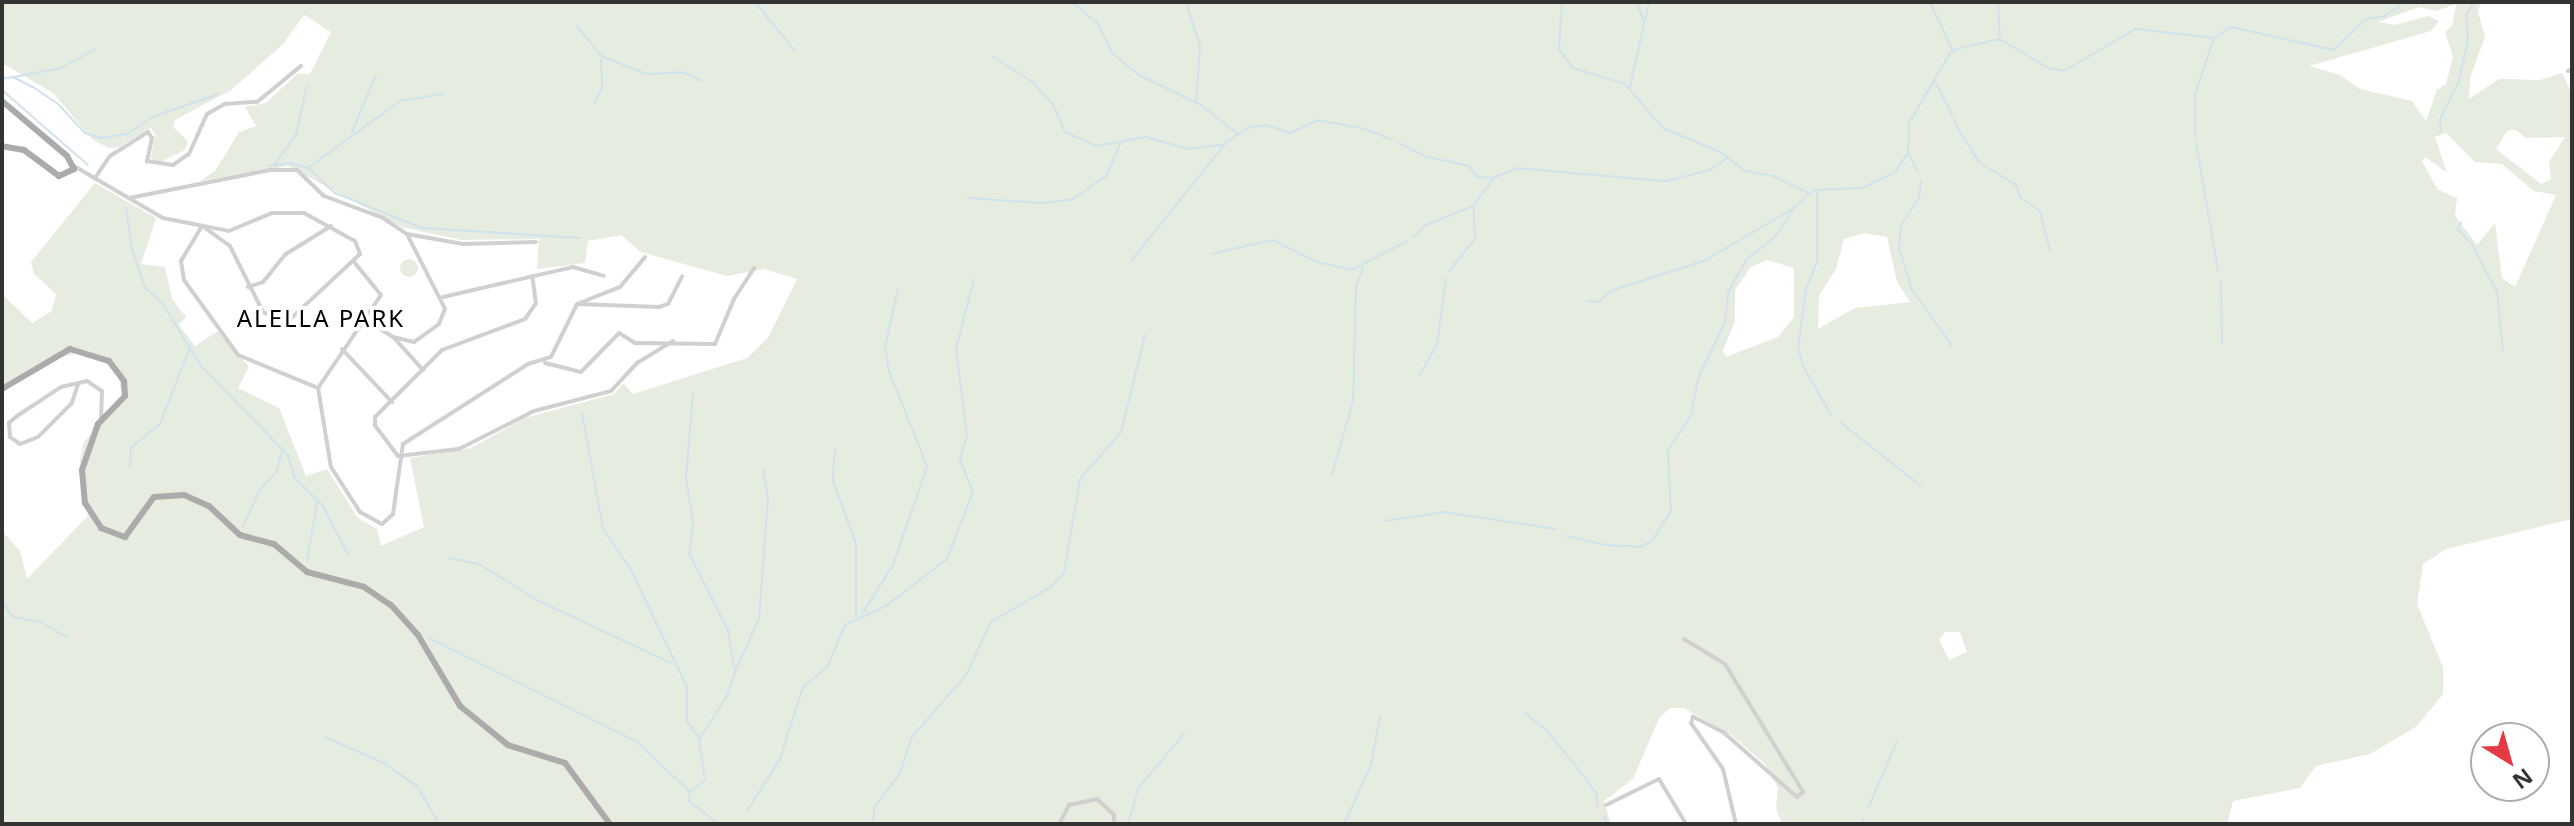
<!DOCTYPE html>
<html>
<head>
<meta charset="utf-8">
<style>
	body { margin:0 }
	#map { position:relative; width:2574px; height:826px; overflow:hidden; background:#fff; font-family:"Noto Sans",sans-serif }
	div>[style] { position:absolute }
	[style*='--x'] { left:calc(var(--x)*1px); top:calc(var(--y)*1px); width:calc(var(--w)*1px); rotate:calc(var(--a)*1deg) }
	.green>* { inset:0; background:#e6ecdf }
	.round { border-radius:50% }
	.stream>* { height:2px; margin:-1px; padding:0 1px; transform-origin:1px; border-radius:1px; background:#cfe2ee }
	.minor>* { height:4px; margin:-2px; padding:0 2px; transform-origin:2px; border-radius:2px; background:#d0d0d0 }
	.major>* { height:6px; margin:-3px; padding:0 3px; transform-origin:3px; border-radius:3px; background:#ababab }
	span { translate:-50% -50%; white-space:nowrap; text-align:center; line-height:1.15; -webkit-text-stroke:8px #fff; paint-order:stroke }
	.neighbourhood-label { font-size:24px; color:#000; letter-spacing:2px }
	.frame { position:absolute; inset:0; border:4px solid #333; pointer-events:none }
	.north { position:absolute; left:2470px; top:722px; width:80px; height:80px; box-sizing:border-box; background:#fff; border:2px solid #adadad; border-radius:50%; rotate:143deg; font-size:22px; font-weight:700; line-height:32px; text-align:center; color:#333 }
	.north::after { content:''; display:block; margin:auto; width:28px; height:36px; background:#e63946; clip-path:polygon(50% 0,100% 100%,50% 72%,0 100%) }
</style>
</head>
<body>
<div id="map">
	<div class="green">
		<i style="clip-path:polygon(evenodd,2px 2px,2481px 2px,2478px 11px,2485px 37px,2470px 78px,2469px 99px,2499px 79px,2540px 80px,2562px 73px,2572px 94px,2572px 519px,2446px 549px,2423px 564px,2417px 604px,2443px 667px,2443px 694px,2417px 726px,2370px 754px,2316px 766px,2300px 788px,2233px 801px,2227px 824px,1782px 824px,1776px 808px,1778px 788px,1765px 764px,1731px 735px,1684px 708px,1670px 708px,1659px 718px,1633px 779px,1604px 801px,1611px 824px,2px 824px,2px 531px,20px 551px,27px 579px,88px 516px,80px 461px,84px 442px,122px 397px,119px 379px,107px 364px,81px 353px,60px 357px,2px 392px,2px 294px,32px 323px,52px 311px,56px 294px,34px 274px,31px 262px,95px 183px,156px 218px,141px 264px,165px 267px,172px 299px,186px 317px,179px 325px,195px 346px,218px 331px,249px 367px,238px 388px,279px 408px,306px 476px,327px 469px,358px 518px,377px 529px,381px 546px,424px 527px,410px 458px,471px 448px,525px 418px,614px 394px,623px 383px,633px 394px,747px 358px,768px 338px,797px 279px,764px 269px,727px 276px,641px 252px,621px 235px,588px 241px,585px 263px,537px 269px,539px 239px,461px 240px,402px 227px,288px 166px,200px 181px,215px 171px,239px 132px,256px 126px,245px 107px,266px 103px,297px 74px,310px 74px,331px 32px,304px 15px,283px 44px,231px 90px,175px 120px,173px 127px,188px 141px,185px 150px,158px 163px,151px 158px,155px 134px,151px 128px,119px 147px,109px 148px,93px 140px,53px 93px,2px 63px,2px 2px,2456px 4px,2452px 26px,2445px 32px,2453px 57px,2446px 84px,2437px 90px,2426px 121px,2412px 101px,2360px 89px,2340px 75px,2309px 66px,2431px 31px,2439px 21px,2428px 16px,2395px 25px,2378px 22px,2419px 7px,2436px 11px,2456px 4px,2px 2px,2516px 130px,2526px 138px,2565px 137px,2549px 162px,2551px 179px,2541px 184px,2496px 149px,2507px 131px,2516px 130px,2px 2px,2446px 133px,2475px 162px,2502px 164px,2534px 191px,2556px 195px,2515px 287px,2502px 278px,2495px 223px,2477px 245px,2455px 216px,2457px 198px,2437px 189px,2422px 161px,2426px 157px,2447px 173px,2435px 137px,2446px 133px,2px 2px,1864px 233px,1887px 237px,1897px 282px,1910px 302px,1855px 308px,1818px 329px,1819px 296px,1836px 269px,1844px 239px,1864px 233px,2px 2px,1767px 260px,1794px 268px,1794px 317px,1778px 337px,1726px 357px,1723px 351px,1735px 321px,1735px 290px,1751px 267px,1767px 260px,2px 2px,1960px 632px,1967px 652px,1949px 660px,1939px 640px,1945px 632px,1960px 632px)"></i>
		<i class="round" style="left:400px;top:259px;width:18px;height:18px"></i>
	</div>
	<div class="stream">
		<i style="--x:755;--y:2;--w:63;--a:50.8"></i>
		<i style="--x:1072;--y:2;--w:33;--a:40"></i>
		<i style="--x:1097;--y:23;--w:34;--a:63"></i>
		<i style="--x:1112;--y:53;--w:35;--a:39"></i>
		<i style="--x:1139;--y:75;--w:69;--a:25.8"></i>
		<i style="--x:1201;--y:105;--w:47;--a:38.1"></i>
		<i style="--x:1186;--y:2;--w:46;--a:72.3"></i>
		<i style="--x:1200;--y:46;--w:57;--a:94"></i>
		<i style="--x:1562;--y:2;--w:47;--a:93.7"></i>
		<i style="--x:1559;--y:49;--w:24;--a:54"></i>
		<i style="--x:1573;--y:68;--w:54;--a:17.1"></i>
		<i style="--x:1625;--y:84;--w:58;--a:49.2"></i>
		<i style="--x:1663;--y:128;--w:62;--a:22.8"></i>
		<i style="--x:1720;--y:152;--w:31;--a:37"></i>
		<i style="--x:1745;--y:171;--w:28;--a:10"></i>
		<i style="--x:1773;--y:176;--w:41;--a:25.9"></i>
		<i style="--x:1637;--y:2;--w:19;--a:72"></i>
		<i style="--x:1930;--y:2;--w:54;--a:64.9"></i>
		<i style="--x:1998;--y:2;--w:35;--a:87"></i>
		<i style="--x:577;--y:26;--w:38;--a:51"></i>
		<i style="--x:601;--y:56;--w:49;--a:21.4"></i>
		<i style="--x:647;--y:74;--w:35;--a:-3"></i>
		<i style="--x:682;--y:72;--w:22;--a:24"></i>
		<i style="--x:992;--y:56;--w:50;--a:32.7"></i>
		<i style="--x:1034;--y:83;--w:30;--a:49"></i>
		<i style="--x:1054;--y:106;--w:28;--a:67"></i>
		<i style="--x:1065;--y:132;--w:34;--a:24"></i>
		<i style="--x:1096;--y:146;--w:51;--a:-10.2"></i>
		<i style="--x:1146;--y:137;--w:44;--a:15.9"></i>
		<i style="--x:1188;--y:149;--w:34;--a:-7"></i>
		<i style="--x:1222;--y:145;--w:30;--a:-34"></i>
		<i style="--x:1247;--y:128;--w:19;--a:-9"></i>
		<i style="--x:1266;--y:125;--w:26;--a:18"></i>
		<i style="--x:1291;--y:133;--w:30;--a:-26"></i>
		<i style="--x:1318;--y:120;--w:49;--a:10.6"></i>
		<i style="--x:1366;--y:129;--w:26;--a:23"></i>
		<i style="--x:2571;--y:62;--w:2;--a:-63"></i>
		<i style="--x:14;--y:77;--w:48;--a:-10.8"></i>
		<i style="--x:61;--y:68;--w:39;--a:-29"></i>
		<i style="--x:2;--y:79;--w:11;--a:-10"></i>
		<i style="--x:13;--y:77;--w:22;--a:27"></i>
		<i style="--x:33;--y:87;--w:30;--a:34"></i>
		<i style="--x:58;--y:104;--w:40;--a:47"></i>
		<i style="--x:85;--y:133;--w:17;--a:17"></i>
		<i style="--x:101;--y:138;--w:26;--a:-9"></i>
		<i style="--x:127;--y:134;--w:33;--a:-33"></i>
		<i style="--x:155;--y:116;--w:67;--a:-19.2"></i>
		<i style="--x:1935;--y:81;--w:38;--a:63"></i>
		<i style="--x:1630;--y:87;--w:87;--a:-77.4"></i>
		<i style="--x:2;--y:90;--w:114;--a:41.1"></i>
		<i style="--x:595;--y:103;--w:17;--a:-65"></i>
		<i style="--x:602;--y:88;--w:29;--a:-92"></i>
		<i style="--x:1954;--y:122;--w:47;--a:58"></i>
		<i style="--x:1979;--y:162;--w:44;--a:31.9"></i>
		<i style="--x:2016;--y:185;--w:14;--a:69"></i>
		<i style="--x:2021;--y:198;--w:23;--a:34"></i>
		<i style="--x:2040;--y:211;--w:41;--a:76"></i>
		<i style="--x:2441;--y:130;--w:11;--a:-95"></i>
		<i style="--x:2440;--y:119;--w:40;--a:-63.4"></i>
		<i style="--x:2458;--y:83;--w:43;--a:-76.6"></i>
		<i style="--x:2468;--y:41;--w:26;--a:-94"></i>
		<i style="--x:2466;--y:15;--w:15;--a:-58"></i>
		<i style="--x:352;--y:132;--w:62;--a:-67.2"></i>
		<i style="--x:2195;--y:135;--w:41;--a:-90"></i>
		<i style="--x:2195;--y:94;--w:59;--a:-71.3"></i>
		<i style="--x:1399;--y:143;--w:28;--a:27"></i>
		<i style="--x:1424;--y:156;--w:46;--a:12.5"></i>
		<i style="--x:1469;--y:166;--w:14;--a:51"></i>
		<i style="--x:1478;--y:177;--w:15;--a:4"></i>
		<i style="--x:1493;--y:178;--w:25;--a:-23"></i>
		<i style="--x:1516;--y:168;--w:151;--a:5"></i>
		<i style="--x:1666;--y:181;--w:45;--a:-14"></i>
		<i style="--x:1710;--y:170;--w:22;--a:-34"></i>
		<i style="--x:2196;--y:143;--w:130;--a:80.2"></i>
		<i style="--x:1909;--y:155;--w:18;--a:61"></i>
		<i style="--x:275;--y:164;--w:36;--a:-54"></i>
		<i style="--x:296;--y:135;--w:51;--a:-77.6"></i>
		<i style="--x:269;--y:166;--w:21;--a:-8"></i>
		<i style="--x:290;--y:163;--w:19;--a:16"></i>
		<i style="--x:308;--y:168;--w:37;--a:43"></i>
		<i style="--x:335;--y:193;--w:94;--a:21.9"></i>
		<i style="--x:422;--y:228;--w:159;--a:3.6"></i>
		<i style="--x:308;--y:168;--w:114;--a:-36.1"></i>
		<i style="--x:400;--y:101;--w:43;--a:-9.5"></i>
		<i style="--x:1921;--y:181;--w:17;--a:97"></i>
		<i style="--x:1919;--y:198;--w:33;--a:123"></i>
		<i style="--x:1901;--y:226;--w:21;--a:95"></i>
		<i style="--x:1899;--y:247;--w:43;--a:73.7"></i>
		<i style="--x:1911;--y:288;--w:71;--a:54.7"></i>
		<i style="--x:1817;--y:191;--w:71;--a:90"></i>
		<i style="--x:1817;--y:262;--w:29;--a:112"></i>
		<i style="--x:1806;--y:289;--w:60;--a:97.7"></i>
		<i style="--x:1798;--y:348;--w:19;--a:74"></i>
		<i style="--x:1803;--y:366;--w:58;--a:59.9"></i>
		<i style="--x:968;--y:198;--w:74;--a:3.9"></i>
		<i style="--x:1042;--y:203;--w:31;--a:-7"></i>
		<i style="--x:1073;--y:199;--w:40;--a:-34.9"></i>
		<i style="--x:1106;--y:176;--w:36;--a:-66"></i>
		<i style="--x:126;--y:208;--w:41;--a:81.7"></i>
		<i style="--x:132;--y:249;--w:41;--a:71.6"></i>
		<i style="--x:145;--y:288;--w:23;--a:41"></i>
		<i style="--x:162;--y:303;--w:75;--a:58"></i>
		<i style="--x:202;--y:367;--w:123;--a:45.7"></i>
		<i style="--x:288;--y:455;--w:23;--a:75"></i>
		<i style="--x:294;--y:477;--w:40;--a:45"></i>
		<i style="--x:322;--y:505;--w:55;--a:62"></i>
		<i style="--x:2461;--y:222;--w:9;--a:111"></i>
		<i style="--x:2458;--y:230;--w:20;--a:45"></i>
		<i style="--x:2472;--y:244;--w:54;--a:62.5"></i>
		<i style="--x:2497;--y:292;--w:60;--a:84.3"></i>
		<i style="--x:1413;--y:237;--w:18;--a:-43"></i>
		<i style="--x:1426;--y:225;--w:51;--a:-22"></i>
		<i style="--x:1473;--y:206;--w:34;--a:-53"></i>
		<i style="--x:1211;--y:254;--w:63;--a:-12.9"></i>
		<i style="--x:1272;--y:240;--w:50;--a:26.1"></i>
		<i style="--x:1317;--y:262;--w:35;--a:13"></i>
		<i style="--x:1351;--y:270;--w:64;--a:-27"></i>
		<i style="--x:1131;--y:261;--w:150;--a:-51.2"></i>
		<i style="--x:1449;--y:271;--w:41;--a:-50.9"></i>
		<i style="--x:1475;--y:239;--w:33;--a:-93"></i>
		<i style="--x:2221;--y:282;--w:62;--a:89.1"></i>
		<i style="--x:1588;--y:301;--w:10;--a:6"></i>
		<i style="--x:1598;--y:302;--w:19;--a:-39"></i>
		<i style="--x:1613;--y:290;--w:96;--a:-17.7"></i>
		<i style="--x:1704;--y:261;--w:101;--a:-30.4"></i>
		<i style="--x:1791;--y:210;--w:30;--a:-41"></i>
		<i style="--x:1814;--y:190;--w:48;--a:-2.4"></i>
		<i style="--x:1862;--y:188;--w:35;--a:-25"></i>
		<i style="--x:1894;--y:173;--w:24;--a:-55"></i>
		<i style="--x:1908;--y:153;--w:30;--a:-88"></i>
		<i style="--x:1909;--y:123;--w:81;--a:-59.6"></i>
		<i style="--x:1950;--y:53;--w:11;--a:-27"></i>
		<i style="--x:1960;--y:48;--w:41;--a:-12.7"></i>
		<i style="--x:2000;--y:39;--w:56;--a:31.1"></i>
		<i style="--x:2048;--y:68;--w:16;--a:11"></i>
		<i style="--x:2064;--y:71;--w:83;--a:-30.3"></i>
		<i style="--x:2136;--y:29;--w:79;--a:6.6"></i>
		<i style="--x:2214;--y:38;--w:20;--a:-33"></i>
		<i style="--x:2231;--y:27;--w:105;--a:12.7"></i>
		<i style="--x:2333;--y:50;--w:45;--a:-43.2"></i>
		<i style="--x:2366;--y:19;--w:18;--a:-9"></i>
		<i style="--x:2384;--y:16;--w:25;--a:-34"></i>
		<i style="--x:1419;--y:376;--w:36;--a:-60"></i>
		<i style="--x:1437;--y:345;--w:67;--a:-82.2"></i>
		<i style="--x:693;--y:394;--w:84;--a:94.8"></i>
		<i style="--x:686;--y:478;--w:45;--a:81"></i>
		<i style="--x:693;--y:522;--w:31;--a:97"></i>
		<i style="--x:689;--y:553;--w:86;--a:63.1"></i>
		<i style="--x:728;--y:630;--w:44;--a:80.8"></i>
		<i style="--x:735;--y:673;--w:24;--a:109"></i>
		<i style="--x:727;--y:696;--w:50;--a:122.7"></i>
		<i style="--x:582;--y:413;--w:118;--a:79.7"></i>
		<i style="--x:603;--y:529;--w:47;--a:55.3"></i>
		<i style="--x:630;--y:568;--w:132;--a:64.4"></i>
		<i style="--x:687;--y:687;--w:34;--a:90"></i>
		<i style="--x:687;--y:721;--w:21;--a:55"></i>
		<i style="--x:699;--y:738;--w:42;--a:81.9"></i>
		<i style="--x:705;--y:780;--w:19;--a:141"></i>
		<i style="--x:690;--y:792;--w:9;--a:96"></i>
		<i style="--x:689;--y:801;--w:37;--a:38"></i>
		<i style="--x:1841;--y:423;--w:102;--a:38.2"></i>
		<i style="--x:835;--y:449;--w:32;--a:94"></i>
		<i style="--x:833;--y:481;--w:67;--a:69.9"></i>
		<i style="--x:856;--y:544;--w:74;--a:90"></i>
		<i style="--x:130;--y:466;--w:18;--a:-87"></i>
		<i style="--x:131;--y:448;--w:38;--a:-40"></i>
		<i style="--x:160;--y:424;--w:83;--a:-68.7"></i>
		<i style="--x:1332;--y:474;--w:76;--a:-74"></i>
		<i style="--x:1353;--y:401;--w:115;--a:-88.5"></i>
		<i style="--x:1356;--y:286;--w:19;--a:-69"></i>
		<i style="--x:1385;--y:521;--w:60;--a:-8.7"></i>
		<i style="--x:1444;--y:512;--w:113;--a:8.6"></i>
		<i style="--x:243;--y:526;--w:38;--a:-65"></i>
		<i style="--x:259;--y:491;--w:27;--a:-48"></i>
		<i style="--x:277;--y:471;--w:21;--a:-76"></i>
		<i style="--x:1567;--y:536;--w:40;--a:13"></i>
		<i style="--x:1606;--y:545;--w:34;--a:3"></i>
		<i style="--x:1640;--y:547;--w:13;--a:-27"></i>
		<i style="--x:1652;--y:541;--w:36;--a:-58"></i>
		<i style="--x:1671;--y:511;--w:60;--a:-92.9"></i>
		<i style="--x:1668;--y:451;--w:43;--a:-57.4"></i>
		<i style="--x:1691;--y:415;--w:38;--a:-79"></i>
		<i style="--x:1698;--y:378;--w:61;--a:-63.9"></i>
		<i style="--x:1725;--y:323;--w:31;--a:-84"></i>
		<i style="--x:1728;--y:292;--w:38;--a:-60"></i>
		<i style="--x:1747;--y:259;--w:36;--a:-38"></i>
		<i style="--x:1775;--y:237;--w:34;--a:-56"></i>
		<i style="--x:450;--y:558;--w:30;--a:12"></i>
		<i style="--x:479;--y:564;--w:70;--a:31.7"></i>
		<i style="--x:539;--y:601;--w:146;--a:25.2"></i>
		<i style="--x:307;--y:560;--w:58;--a:-80"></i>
		<i style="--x:2;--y:602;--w:19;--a:54"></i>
		<i style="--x:13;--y:617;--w:28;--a:10"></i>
		<i style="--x:41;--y:622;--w:31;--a:31"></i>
		<i style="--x:862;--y:614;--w:58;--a:-57.7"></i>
		<i style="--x:893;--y:565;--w:105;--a:-71"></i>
		<i style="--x:927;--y:466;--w:102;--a:-111.8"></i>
		<i style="--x:889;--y:371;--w:25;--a:-99"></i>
		<i style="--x:885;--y:346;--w:58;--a:-77.2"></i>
		<i style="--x:429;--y:638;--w:231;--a:26.5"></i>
		<i style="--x:636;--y:741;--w:74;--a:43.4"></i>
		<i style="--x:735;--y:672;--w:59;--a:-66"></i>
		<i style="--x:759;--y:618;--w:119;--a:-85.7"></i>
		<i style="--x:768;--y:499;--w:30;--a:-99"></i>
		<i style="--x:1525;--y:713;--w:26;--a:39"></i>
		<i style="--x:1545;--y:729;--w:47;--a:50.2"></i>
		<i style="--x:1575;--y:765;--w:35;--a:53"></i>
		<i style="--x:1596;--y:793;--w:13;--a:81"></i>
		<i style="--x:325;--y:737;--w:64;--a:23.8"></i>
		<i style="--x:384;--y:763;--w:40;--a:34.9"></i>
		<i style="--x:417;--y:786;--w:44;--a:59.9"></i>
		<i style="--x:1868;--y:808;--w:73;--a:-66.6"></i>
		<i style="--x:747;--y:811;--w:62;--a:-57.6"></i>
		<i style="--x:780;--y:759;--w:76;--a:-72.3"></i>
		<i style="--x:803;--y:687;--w:33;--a:-40"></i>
		<i style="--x:828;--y:666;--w:44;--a:-67.5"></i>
		<i style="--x:845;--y:625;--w:45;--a:-24.9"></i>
		<i style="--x:886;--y:606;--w:77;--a:-37.6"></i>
		<i style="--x:947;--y:559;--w:72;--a:-68.8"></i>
		<i style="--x:973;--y:492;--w:35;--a:-112"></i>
		<i style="--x:960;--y:459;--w:24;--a:-73"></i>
		<i style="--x:967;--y:436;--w:88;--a:-97.2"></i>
		<i style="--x:956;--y:349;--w:72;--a:-75.6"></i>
		<i style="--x:1604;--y:816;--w:9;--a:69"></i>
		<i style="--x:873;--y:824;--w:16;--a:-86"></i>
		<i style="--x:874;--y:808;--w:44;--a:-53.4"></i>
		<i style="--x:900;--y:773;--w:38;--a:-72"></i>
		<i style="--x:912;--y:737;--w:82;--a:-48.9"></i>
		<i style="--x:966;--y:675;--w:59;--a:-64.7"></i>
		<i style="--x:991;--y:622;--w:69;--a:-30.3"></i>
		<i style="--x:1051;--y:587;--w:19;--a:-47"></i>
		<i style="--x:1064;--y:573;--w:95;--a:-80.3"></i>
		<i style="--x:1080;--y:479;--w:62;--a:-48.9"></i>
		<i style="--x:1121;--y:432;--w:100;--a:-76.1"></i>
		<i style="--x:1128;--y:824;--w:37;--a:-74"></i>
		<i style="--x:1138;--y:788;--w:71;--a:-49.6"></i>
		<i style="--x:1344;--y:824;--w:65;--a:-65.4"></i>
		<i style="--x:1371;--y:765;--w:50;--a:-79.6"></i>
		<i style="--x:1862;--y:824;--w:6;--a:-72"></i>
	</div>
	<div class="minor">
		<i style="--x:2568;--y:71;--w:4;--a:-27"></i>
		<i style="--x:74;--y:166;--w:103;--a:30.3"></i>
		<i style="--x:163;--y:218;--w:67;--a:11.1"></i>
		<i style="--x:229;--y:231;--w:47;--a:-22.7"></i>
		<i style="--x:272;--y:213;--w:32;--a:0"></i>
		<i style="--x:304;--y:213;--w:58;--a:28.8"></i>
		<i style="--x:355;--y:241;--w:14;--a:69"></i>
		<i style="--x:360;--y:254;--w:103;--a:137"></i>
		<i style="--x:285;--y:324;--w:25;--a:-151"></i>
		<i style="--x:263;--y:312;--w:74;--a:-116.6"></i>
		<i style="--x:230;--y:246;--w:34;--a:-144"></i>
		<i style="--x:95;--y:178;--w:27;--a:-56"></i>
		<i style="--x:110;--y:156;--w:45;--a:-32.3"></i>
		<i style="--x:148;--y:132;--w:7;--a:56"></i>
		<i style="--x:152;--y:138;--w:24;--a:102"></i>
		<i style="--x:147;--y:161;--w:26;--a:9"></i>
		<i style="--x:173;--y:165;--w:19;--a:-35"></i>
		<i style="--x:189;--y:154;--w:44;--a:-65.8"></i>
		<i style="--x:207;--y:114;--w:21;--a:-29"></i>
		<i style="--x:225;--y:104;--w:32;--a:-4"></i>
		<i style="--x:257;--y:102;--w:57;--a:-39.3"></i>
		<i style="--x:129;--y:198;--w:144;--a:-11.2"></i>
		<i style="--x:270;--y:170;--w:27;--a:0"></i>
		<i style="--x:297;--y:170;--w:37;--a:44"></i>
		<i style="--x:324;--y:196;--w:63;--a:20.4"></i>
		<i style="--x:383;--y:218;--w:29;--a:34"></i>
		<i style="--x:407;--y:234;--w:84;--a:63.1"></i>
		<i style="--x:445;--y:309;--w:16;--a:112"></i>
		<i style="--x:439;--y:324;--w:31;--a:144"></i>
		<i style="--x:414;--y:342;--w:22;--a:-167"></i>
		<i style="--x:393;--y:337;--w:38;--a:-148"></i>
		<i style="--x:202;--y:226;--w:41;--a:121"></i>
		<i style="--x:181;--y:261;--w:19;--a:81"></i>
		<i style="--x:184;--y:280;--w:92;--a:54.2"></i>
		<i style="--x:238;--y:355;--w:87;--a:22.4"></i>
		<i style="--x:407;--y:234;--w:57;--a:10.1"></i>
		<i style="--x:463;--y:244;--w:73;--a:-1.6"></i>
		<i style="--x:248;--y:287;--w:16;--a:-18"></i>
		<i style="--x:263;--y:282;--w:36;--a:-51"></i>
		<i style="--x:286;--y:254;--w:53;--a:-31.9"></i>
		<i style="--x:443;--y:297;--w:133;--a:-13"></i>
		<i style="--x:573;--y:267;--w:32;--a:16"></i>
		<i style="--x:579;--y:304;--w:80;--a:2.1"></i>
		<i style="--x:659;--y:307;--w:9;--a:-18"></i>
		<i style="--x:668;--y:304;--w:31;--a:-63"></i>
		<i style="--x:395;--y:339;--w:42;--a:47.9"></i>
		<i style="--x:342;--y:349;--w:73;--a:46.7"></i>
		<i style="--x:545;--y:363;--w:37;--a:14"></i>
		<i style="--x:581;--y:372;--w:54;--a:-45.7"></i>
		<i style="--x:619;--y:333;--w:19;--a:32"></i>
		<i style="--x:635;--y:343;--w:80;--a:0.7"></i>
		<i style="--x:715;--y:344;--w:49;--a:-67.1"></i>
		<i style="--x:734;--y:299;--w:37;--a:-57"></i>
		<i style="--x:78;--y:384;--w:20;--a:108"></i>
		<i style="--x:72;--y:403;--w:48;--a:135"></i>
		<i style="--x:38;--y:437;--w:19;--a:159"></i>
		<i style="--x:20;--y:444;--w:12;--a:-145"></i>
		<i style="--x:10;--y:437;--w:14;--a:-94"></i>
		<i style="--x:9;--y:423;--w:11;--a:-41"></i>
		<i style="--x:17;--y:416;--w:53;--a:-33.4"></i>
		<i style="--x:61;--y:387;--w:27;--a:-13"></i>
		<i style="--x:87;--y:381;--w:18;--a:34"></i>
		<i style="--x:102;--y:391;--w:27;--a:92"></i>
		<i style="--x:318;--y:388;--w:80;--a:80.7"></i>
		<i style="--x:331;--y:467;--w:54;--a:57.2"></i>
		<i style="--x:360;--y:512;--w:25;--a:29"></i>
		<i style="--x:382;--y:524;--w:15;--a:-42"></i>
		<i style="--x:393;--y:514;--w:71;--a:-81.9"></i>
		<i style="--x:403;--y:444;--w:148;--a:-32.6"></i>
		<i style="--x:528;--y:364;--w:24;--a:-17"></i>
		<i style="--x:551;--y:357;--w:59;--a:-63.9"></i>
		<i style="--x:577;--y:304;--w:46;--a:-21.6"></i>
		<i style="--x:620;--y:287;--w:39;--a:-50"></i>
		<i style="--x:318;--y:388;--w:112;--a:-55.9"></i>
		<i style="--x:381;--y:295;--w:41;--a:-129.1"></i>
		<i style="--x:398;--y:456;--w:61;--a:-6.5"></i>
		<i style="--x:459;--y:449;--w:84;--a:-26.9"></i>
		<i style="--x:534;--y:411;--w:80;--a:-14.6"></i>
		<i style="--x:611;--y:391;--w:38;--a:-47"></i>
		<i style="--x:637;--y:363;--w:42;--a:-31.4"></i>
		<i style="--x:398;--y:456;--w:39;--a:-127"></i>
		<i style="--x:375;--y:425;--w:8;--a:-90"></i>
		<i style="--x:375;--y:417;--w:95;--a:-45"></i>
		<i style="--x:442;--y:350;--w:89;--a:-20.5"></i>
		<i style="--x:525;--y:319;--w:19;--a:-55"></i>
		<i style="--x:536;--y:303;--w:27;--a:-98"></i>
		<i style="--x:1684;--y:639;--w:48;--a:31.4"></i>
		<i style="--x:1725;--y:664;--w:150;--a:58.6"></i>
		<i style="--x:1803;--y:792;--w:8;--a:140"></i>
		<i style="--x:1797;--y:797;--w:98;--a:-138.7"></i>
		<i style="--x:1723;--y:732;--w:34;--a:-153"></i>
		<i style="--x:1693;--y:717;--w:6;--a:108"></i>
		<i style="--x:1691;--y:723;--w:56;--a:55.2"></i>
		<i style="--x:1723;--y:769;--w:57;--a:76.7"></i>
		<i style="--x:1606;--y:805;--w:59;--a:-26.1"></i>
		<i style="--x:1659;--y:779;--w:52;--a:59"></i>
		<i style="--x:1059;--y:824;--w:21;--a:-62"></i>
		<i style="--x:1069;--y:805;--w:29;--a:-12"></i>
		<i style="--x:1097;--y:799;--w:23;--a:43"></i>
		<i style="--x:1114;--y:815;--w:9;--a:90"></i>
	</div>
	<div class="major">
		<i style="--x:2;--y:101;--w:85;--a:40.2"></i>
		<i style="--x:67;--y:156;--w:15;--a:62"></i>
		<i style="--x:74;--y:169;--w:17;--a:155"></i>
		<i style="--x:59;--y:176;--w:44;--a:-143.4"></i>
		<i style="--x:24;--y:150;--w:22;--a:-170"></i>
		<i style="--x:2;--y:389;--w:79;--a:-30.5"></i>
		<i style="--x:70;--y:349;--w:41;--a:17.1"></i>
		<i style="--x:109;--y:361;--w:25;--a:53"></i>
		<i style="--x:124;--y:381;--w:15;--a:86"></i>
		<i style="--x:125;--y:396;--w:39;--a:134"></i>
		<i style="--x:98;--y:424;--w:49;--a:109.2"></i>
		<i style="--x:82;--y:470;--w:33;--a:85"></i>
		<i style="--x:85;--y:503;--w:30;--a:57"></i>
		<i style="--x:101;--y:528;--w:26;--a:21"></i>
		<i style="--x:125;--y:537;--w:49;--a:-54.1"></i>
		<i style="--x:154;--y:497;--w:30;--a:-4"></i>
		<i style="--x:184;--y:495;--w:27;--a:24"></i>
		<i style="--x:209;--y:506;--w:42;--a:43.1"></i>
		<i style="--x:240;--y:535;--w:35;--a:15"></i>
		<i style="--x:274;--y:544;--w:43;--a:40.3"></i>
		<i style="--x:307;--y:572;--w:59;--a:14.7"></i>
		<i style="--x:364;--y:587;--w:32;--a:34"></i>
		<i style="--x:391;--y:605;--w:40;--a:48"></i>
		<i style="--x:418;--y:635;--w:82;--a:59.4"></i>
		<i style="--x:460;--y:706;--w:62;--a:39.1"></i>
		<i style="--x:508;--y:745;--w:60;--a:17.5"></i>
		<i style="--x:565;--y:763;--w:76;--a:53.6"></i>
	</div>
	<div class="neighbourhood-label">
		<span style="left:321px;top:318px">ALELLA PARK</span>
	</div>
	<div class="frame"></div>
	<div class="north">N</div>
</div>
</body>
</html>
